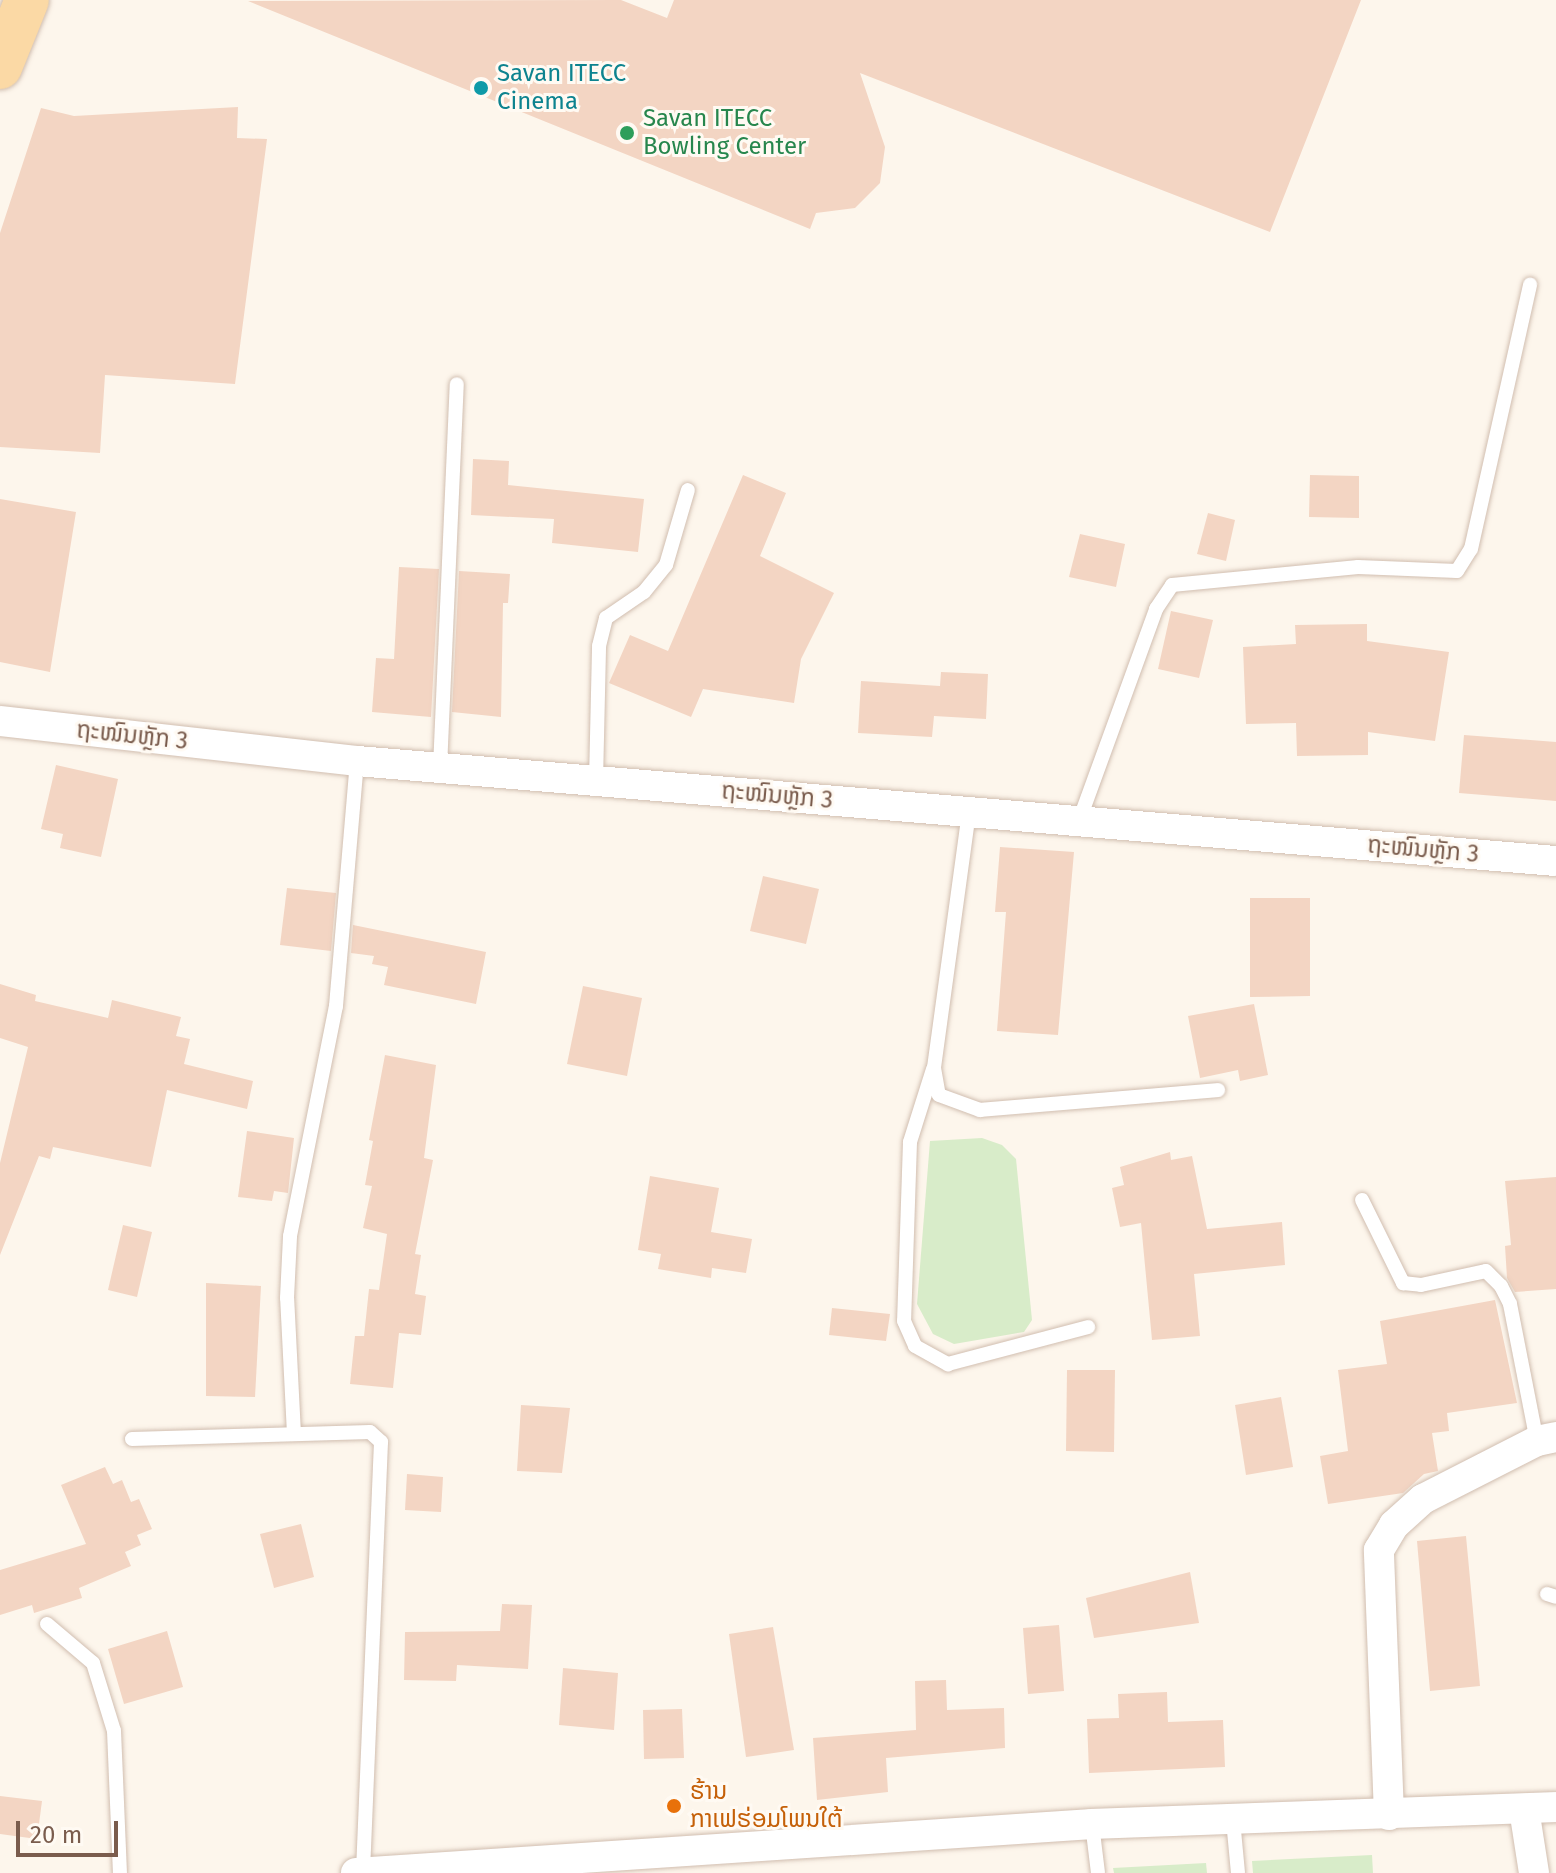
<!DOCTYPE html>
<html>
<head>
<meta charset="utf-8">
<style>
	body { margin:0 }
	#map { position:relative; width:1556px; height:1873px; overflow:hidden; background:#fdf6ec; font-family:"Fira Sans","Noto Sans Lao",sans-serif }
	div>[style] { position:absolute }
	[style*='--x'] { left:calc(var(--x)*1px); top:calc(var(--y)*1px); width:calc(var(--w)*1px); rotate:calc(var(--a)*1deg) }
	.green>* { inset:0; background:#d8ecc9 }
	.building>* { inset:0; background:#f3d5c3 }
	.roads { filter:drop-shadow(0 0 2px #d1beb0) drop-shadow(0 0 2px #d1beb0) }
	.service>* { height:14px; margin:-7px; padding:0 7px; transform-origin:7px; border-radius:7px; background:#fff }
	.minor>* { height:30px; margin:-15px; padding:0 15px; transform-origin:15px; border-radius:15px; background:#fff }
	.primary>* { height:44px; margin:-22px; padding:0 22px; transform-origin:22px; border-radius:22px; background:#fbd9a5 }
	.dots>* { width:22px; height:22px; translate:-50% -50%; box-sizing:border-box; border:4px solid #fffaf3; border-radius:50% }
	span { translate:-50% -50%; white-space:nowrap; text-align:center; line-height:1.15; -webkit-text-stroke:6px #fffaf3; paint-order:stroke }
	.culture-label { font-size:24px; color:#0d838f }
	.left { translate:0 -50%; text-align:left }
	.leisure-label { font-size:24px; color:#27864d }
	.street-label { font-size:24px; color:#7a5c4d }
	.food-label { font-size:24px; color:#c56008 }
	.scale { position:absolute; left:16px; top:1821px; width:102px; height:36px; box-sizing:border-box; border:4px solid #7a5c4d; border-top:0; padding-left:10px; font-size:24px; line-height:28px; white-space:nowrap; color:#7a5c4d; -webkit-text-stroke:6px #fffaf3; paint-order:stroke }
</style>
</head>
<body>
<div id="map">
	<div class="green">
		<i style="clip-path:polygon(982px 1138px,1002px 1145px,1016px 1159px,1032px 1320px,1024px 1332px,954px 1344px,933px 1334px,917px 1304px,930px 1141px)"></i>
		<i style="clip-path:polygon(1372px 1855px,1373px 1873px,1253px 1873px,1252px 1861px)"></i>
		<i style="clip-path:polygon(1206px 1863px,1207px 1873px,1114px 1873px,1113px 1868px)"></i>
	</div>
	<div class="building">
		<i style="clip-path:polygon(621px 0,667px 18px,674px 0,1361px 0,1270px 232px,860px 73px,885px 147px,880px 183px,855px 208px,816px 213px,810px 229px,248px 1px)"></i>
		<i style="clip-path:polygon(238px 107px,237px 138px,267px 139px,235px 384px,105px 375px,100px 453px,0 447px,0 233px,41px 108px,74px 116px)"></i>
		<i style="clip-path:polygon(473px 459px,509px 461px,508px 485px,644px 499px,638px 552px,552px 543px,554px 519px,471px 515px)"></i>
		<i style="clip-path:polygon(743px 475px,786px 493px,760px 556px,834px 593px,801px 659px,794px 703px,703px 689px,691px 717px,609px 683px,630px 635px,668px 651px)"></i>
		<i style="clip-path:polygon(1310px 475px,1359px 476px,1359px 518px,1309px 517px)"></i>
		<i style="clip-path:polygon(0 499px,76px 512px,50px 672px,0 662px)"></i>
		<i style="clip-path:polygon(1208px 513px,1235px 520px,1226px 561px,1197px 554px)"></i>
		<i style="clip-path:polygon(1080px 534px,1125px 544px,1116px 587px,1069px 577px)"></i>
		<i style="clip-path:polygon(399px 567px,439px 569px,431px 717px,372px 712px,376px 658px,394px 659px)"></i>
		<i style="clip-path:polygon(459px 571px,510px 574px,508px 603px,503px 603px,501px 717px,452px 712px)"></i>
		<i style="clip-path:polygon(1171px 611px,1213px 620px,1199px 678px,1158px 669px)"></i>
		<i style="clip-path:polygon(1367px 624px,1367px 641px,1449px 652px,1435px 741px,1368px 732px,1368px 755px,1297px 756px,1296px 723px,1246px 724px,1243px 647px,1296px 644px,1295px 625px)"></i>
		<i style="clip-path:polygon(941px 672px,988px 674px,986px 719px,934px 716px,932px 737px,858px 733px,861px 681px,940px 686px)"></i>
		<i style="clip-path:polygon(1464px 735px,1556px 742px,1556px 801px,1459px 793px)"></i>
		<i style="clip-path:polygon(56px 765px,118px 779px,101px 857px,60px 848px,63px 834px,41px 829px)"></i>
		<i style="clip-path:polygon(1000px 847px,1074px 852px,1058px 1035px,997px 1031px,1006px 912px,995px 912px)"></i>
		<i style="clip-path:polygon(763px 876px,819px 889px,806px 944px,750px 931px)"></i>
		<i style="clip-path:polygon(287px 888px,336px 893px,331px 951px,280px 945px)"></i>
		<i style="clip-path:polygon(1250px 898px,1310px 898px,1310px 996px,1250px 997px)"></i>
		<i style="clip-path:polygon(353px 925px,486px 952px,476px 1004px,384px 985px,388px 967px,372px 964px,374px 956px,351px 953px)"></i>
		<i style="clip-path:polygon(0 984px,36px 995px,35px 1001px,108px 1018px,112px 1000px,181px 1017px,176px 1036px,190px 1039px,184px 1064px,253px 1081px,247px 1109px,167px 1090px,151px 1167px,53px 1147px,50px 1159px,39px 1156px,0 1255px,0 1163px,28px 1047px,0 1038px)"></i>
		<i style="clip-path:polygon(583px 986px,642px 998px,627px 1076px,567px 1064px)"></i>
		<i style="clip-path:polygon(1254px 1004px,1268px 1075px,1240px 1081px,1238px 1070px,1200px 1078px,1188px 1016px)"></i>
		<i style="clip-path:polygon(385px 1055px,436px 1065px,424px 1158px,433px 1160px,415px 1254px,421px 1255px,415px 1294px,426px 1296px,421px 1335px,399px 1333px,393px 1388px,350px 1384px,355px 1336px,364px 1336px,369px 1289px,379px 1290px,387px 1234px,363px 1228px,372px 1186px,365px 1185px,373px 1141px,369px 1140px)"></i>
		<i style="clip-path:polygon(247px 1131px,294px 1138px,288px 1193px,274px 1191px,272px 1201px,238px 1197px)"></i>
		<i style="clip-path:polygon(1170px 1152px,1171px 1160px,1192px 1156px,1207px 1229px,1282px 1222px,1285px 1265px,1194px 1274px,1200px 1336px,1152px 1340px,1141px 1223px,1120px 1227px,1112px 1188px,1124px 1185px,1120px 1167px)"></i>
		<i style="clip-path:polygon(650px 1176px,719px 1188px,711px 1232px,752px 1239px,746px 1273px,712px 1268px,711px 1278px,658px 1269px,661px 1254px,638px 1250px)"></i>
		<i style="clip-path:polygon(1556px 1177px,1556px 1289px,1515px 1292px,1507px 1278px,1505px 1246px,1511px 1245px,1505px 1181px)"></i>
		<i style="clip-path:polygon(123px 1225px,152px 1232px,137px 1297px,108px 1290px)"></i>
		<i style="clip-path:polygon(206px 1283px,261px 1286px,255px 1397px,206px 1396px)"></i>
		<i style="clip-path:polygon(1495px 1300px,1517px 1403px,1447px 1413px,1449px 1431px,1432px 1433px,1438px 1471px,1424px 1474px,1403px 1493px,1328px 1504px,1320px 1456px,1348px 1451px,1338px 1370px,1387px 1364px,1380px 1321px)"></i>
		<i style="clip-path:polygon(832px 1308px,890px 1314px,886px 1341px,829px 1335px)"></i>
		<i style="clip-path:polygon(1067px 1370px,1115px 1370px,1114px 1452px,1066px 1451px)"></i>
		<i style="clip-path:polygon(1281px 1397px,1293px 1467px,1246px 1475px,1235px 1405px)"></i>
		<i style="clip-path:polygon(521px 1405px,570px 1408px,562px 1473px,517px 1471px)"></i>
		<i style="clip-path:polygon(105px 1467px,113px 1484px,122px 1480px,131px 1502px,139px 1499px,152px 1529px,137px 1535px,141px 1545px,125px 1552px,131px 1566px,79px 1588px,82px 1598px,34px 1613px,32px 1605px,0 1615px,0 1570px,86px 1544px,61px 1485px)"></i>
		<i style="clip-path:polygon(407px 1474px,443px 1477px,441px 1512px,405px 1510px)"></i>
		<i style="clip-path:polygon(301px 1524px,314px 1577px,274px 1588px,260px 1534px)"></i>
		<i style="clip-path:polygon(1466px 1536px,1480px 1686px,1430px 1691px,1417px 1541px)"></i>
		<i style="clip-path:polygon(1190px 1572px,1199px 1623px,1094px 1638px,1086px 1598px)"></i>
		<i style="clip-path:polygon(502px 1604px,532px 1605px,528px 1669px,457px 1665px,456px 1681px,404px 1680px,405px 1632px,500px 1631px)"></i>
		<i style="clip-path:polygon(1059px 1625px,1064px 1691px,1028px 1694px,1023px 1628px)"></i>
		<i style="clip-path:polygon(773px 1627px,794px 1750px,746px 1757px,729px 1634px)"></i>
		<i style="clip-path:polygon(167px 1631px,183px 1687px,124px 1704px,108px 1649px)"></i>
		<i style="clip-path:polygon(563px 1668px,618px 1673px,614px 1730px,559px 1725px)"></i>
		<i style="clip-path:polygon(946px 1680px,947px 1710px,1004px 1708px,1005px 1748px,886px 1758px,888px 1792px,817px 1800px,813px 1738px,916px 1730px,915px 1681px)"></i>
		<i style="clip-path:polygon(1167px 1692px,1168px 1722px,1223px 1720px,1225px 1767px,1089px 1773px,1087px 1719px,1119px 1718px,1118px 1694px)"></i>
		<i style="clip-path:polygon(682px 1709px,684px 1758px,644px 1759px,643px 1710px)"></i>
		<i style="clip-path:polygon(0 1796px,42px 1801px,37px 1839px,0 1834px)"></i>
	</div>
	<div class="roads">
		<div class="service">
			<i style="--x:440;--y:768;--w:384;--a:-87.5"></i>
			<i style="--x:596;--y:781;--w:135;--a:-88.7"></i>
			<i style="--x:599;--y:646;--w:29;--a:-76"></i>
			<i style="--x:606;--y:618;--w:46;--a:-34.4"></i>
			<i style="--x:644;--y:592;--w:35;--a:-51"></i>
			<i style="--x:666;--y:565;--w:78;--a:-73.7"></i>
			<i style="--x:969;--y:812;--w:258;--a:97.8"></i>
			<i style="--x:934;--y:1068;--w:27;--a:80"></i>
			<i style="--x:939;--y:1095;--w:44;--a:20.1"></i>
			<i style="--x:980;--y:1110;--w:239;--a:-4.8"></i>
			<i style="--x:1079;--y:821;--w:226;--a:-70"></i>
			<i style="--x:1156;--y:609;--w:29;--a:-56"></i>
			<i style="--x:1172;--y:585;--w:187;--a:-5.5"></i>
			<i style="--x:1358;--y:567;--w:99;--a:2.3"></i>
			<i style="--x:1457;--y:571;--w:26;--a:-58"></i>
			<i style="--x:1471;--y:549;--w:271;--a:-77.4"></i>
			<i style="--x:933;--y:1069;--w:77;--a:107.5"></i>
			<i style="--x:910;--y:1142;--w:179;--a:91.9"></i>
			<i style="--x:904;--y:1321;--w:27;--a:66"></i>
			<i style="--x:915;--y:1346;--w:38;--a:29"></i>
			<i style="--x:948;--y:1364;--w:145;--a:-14.8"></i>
			<i style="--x:1362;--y:1200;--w:93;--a:63.7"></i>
			<i style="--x:1403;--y:1283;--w:18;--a:6"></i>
			<i style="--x:1421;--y:1285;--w:66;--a:-12.2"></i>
			<i style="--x:1486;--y:1271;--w:21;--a:45"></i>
			<i style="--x:1501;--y:1286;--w:20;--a:63"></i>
			<i style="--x:1510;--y:1304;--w:140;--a:78.9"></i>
			<i style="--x:294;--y:1434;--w:136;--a:-92.9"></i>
			<i style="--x:287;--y:1298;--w:62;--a:-87.2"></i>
			<i style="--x:290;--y:1236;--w:235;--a:-78.7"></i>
			<i style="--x:336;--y:1006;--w:246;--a:-85.1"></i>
			<i style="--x:132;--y:1439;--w:238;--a:-1.7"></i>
			<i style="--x:370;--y:1432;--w:15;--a:42"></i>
			<i style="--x:381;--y:1442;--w:430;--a:92.4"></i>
			<i style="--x:1547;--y:1594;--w:9;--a:18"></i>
			<i style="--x:47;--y:1624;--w:60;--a:40.3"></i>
			<i style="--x:93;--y:1663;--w:71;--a:72.8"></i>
			<i style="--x:114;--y:1731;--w:142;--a:87.6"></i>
			<i style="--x:1233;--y:1820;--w:53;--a:84.6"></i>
			<i style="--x:1092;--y:1824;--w:49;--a:83"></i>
		</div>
		<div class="minor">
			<i style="--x:0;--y:721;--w:359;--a:6.4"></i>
			<i style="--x:357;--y:761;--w:1203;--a:4.77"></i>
			<i style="--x:1524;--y:1809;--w:65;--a:81.1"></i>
			<i style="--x:1389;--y:1815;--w:265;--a:-92.2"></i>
			<i style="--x:1379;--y:1550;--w:29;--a:-59"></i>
			<i style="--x:1394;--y:1525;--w:39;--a:-42"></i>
			<i style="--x:1423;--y:1499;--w:128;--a:-27"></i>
			<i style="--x:1537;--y:1441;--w:19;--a:-12"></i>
			<i style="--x:356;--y:1873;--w:738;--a:-3.81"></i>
			<i style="--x:1092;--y:1824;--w:464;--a:-2.1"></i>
		</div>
		<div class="primary">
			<i style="--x:0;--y:67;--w:72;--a:-68.1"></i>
		</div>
	</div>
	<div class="dots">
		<i style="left:481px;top:88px;background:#0f9aa8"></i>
		<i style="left:627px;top:133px;background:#2e9e5b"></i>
		<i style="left:674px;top:1806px;background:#e8710a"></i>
	</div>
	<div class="culture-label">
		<span class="left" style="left:497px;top:88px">Savan ITECC<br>Cinema</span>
	</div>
	<div class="leisure-label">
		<span class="left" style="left:643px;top:133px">Savan ITECC<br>Bowling Center</span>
	</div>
	<div class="street-label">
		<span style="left:132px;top:736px;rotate:6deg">ຖະໜົນຫຼັກ 3</span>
		<span style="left:777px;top:796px;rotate:5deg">ຖະໜົນຫຼັກ 3</span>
		<span style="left:1423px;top:850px;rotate:5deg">ຖະໜົນຫຼັກ 3</span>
	</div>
	<div class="food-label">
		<span class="left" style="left:690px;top:1806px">ຮ້ານ<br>ກາເຟຮ່ອມໂພນໃຕ້</span>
	</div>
	<div class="scale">20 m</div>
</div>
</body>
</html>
